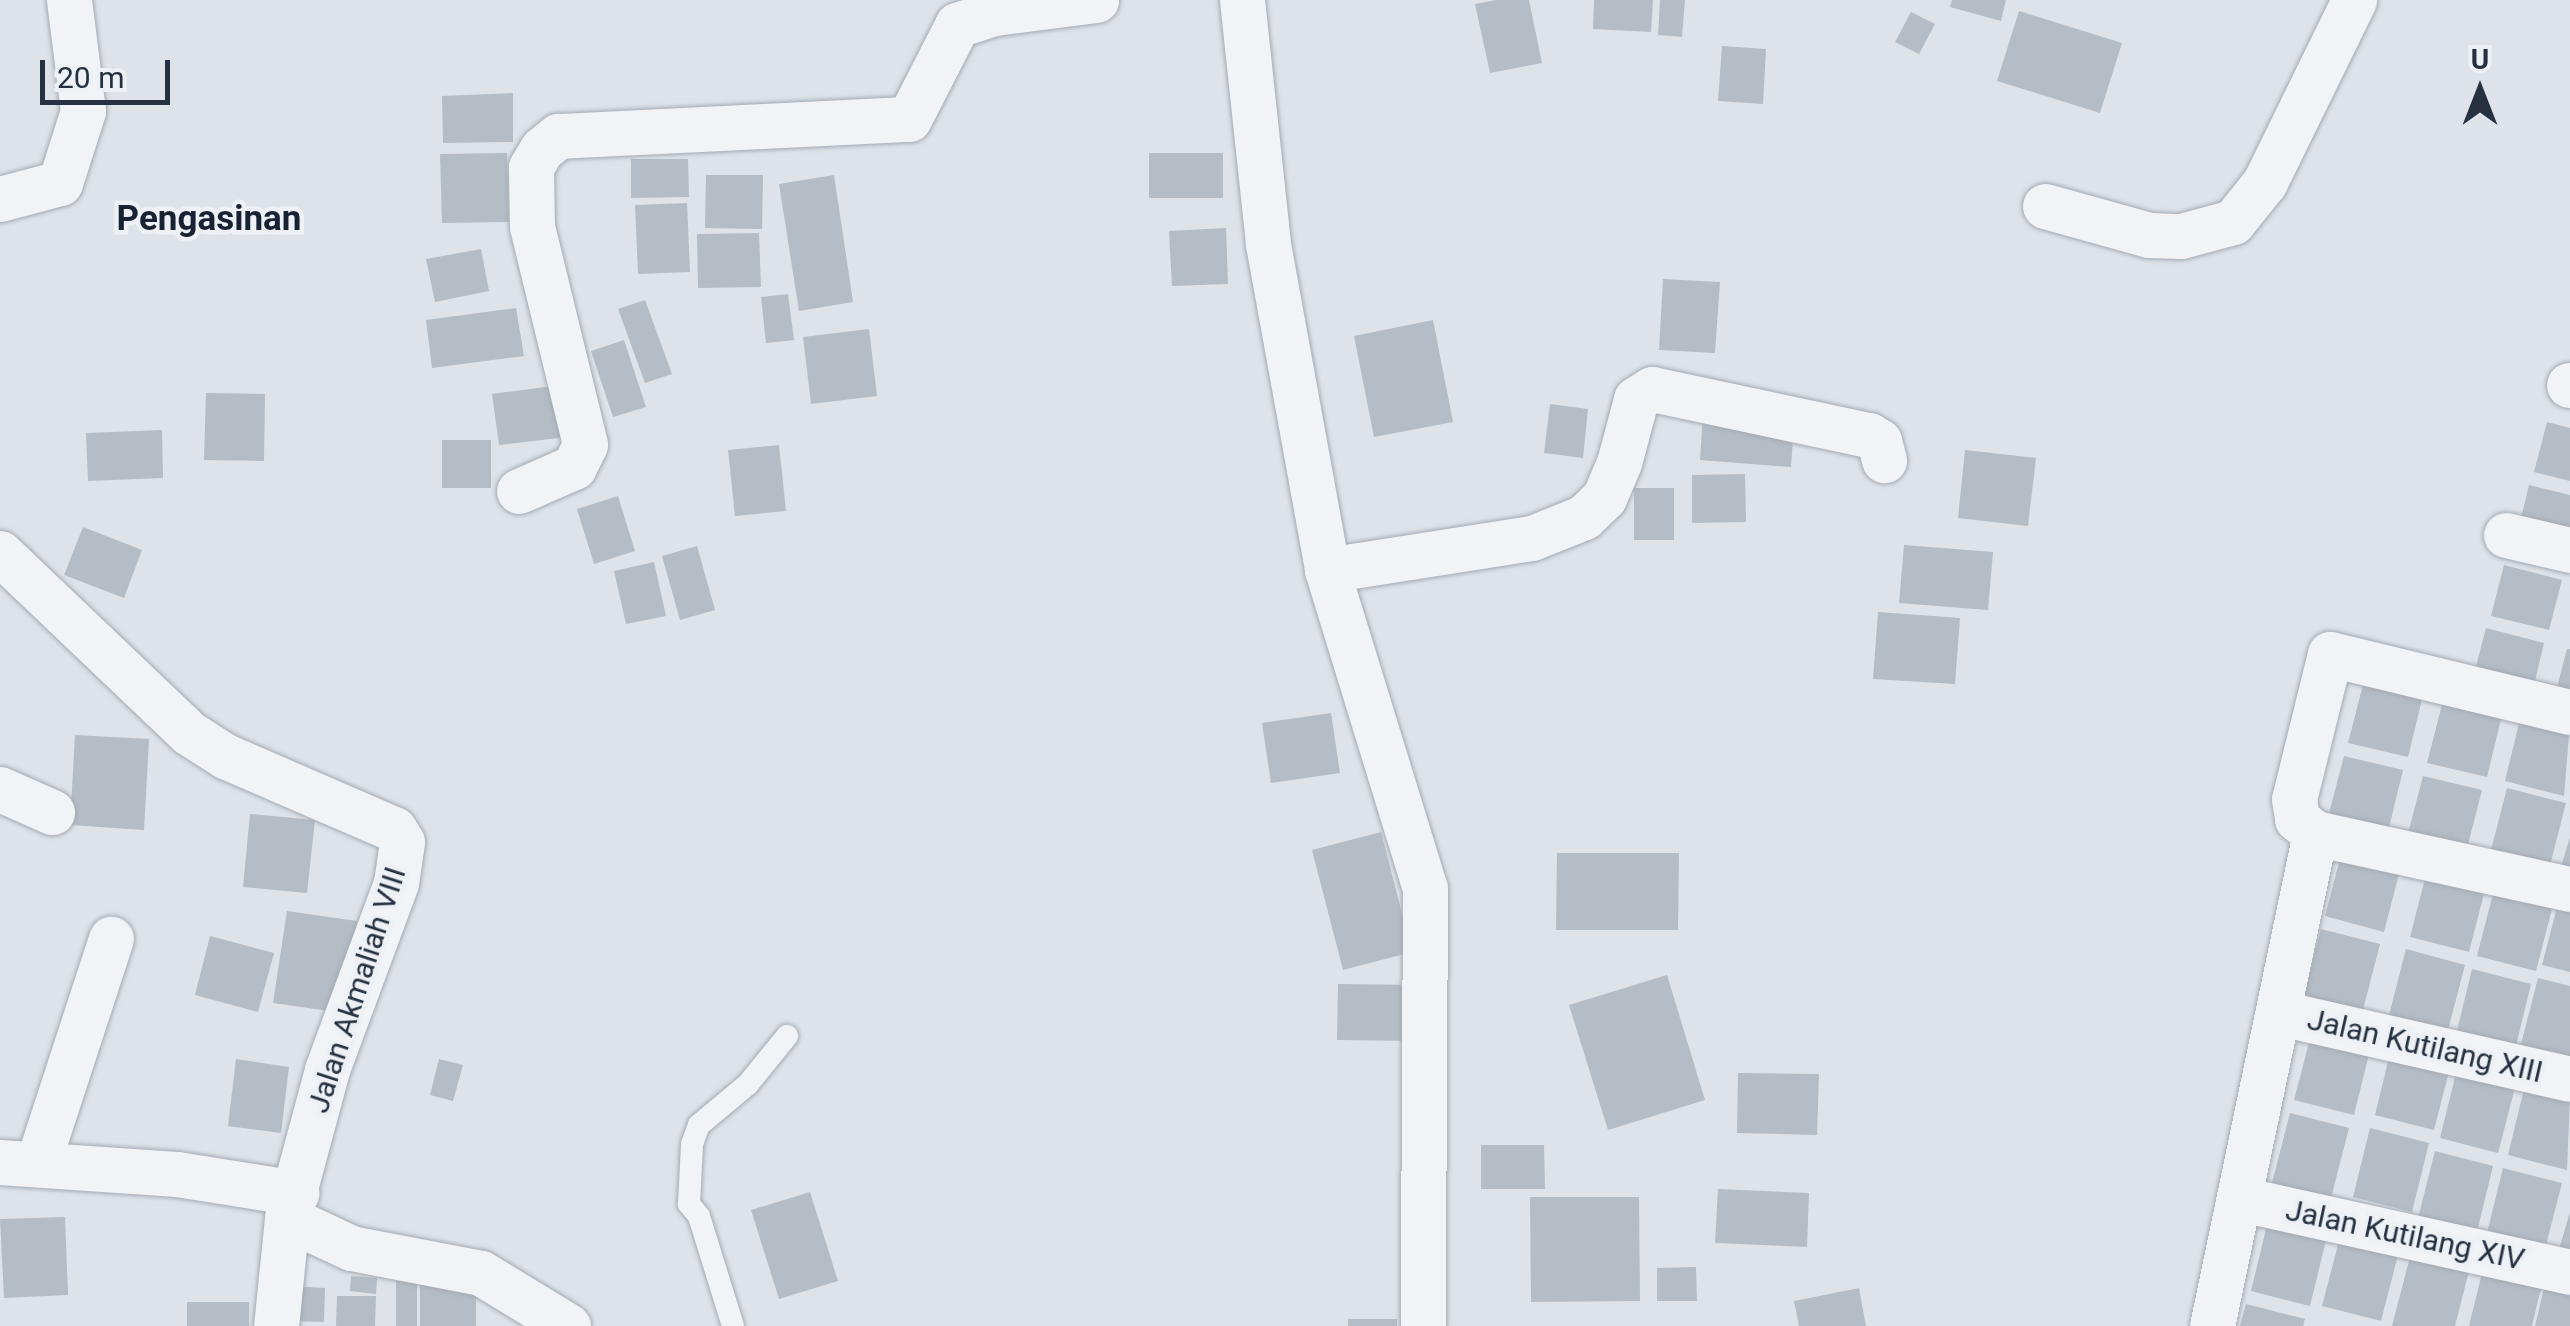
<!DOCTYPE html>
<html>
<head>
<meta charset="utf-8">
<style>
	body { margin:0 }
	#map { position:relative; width:2570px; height:1326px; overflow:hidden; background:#dee3e9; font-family:Roboto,sans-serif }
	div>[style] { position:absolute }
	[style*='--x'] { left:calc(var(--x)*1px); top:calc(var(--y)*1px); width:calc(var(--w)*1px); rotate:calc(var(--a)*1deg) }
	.building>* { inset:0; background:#b4bcc6 }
	.roads { filter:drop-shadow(0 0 2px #a3aab3) drop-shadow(0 0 2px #a3aab3) }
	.lane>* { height:22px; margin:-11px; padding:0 11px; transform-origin:11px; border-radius:11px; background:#f1f3f7 }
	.street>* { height:45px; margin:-22.5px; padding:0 22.5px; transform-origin:22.5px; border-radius:22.5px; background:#f1f3f7 }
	span { translate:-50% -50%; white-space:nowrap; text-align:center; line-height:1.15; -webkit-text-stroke:9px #edf1f6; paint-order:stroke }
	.street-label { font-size:30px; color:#253141 }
	.quarter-label { font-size:35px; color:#182232; font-weight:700 }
	.north { position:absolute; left:2430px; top:40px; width:100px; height:100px; -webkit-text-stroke:8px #edf1f6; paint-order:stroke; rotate:0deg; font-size:28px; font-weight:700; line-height:40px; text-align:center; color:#253141 }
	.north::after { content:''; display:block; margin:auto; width:35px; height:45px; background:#253141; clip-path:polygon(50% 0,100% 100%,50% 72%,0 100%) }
	.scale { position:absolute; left:40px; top:60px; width:130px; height:45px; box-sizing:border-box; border:5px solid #253141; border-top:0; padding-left:12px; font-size:30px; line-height:35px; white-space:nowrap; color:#253141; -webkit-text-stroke:8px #edf1f6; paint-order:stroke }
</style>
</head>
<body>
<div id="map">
	<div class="building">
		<i style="clip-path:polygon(1496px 0,1529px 0,1542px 63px,1490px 73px,1475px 4px)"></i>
		<i style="clip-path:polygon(1594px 0,1653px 0,1651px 32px,1593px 29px)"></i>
		<i style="clip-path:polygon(1660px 0,1685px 0,1682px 37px,1658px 35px)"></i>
		<i style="clip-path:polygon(1952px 0,2006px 0,2001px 21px,1950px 7px)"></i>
		<i style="clip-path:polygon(2019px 11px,2122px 43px,2100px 113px,1997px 81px)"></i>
		<i style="clip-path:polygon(1911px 12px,1935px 24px,1919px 54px,1895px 42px)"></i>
		<i style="clip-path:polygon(1722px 46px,1766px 49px,1763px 104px,1718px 101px)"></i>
		<i style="clip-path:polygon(513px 93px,513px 142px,443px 143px,442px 96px)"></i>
		<i style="clip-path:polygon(507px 153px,509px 222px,442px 223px,440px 154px)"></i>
		<i style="clip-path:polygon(1149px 153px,1223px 153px,1223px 198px,1149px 198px)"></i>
		<i style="clip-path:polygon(631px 159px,688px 159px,689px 197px,631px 198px)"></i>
		<i style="clip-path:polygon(706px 175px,763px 175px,762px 229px,705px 228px)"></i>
		<i style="clip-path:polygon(834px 175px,853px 302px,799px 311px,779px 184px)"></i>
		<i style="clip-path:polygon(687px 203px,690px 272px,638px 274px,635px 205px)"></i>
		<i style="clip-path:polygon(1226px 228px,1228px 284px,1172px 286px,1169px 231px)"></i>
		<i style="clip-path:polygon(759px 233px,761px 287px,698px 288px,697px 234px)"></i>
		<i style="clip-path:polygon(481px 249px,489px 291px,435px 302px,426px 259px)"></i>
		<i style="clip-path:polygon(1663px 279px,1720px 282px,1715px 353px,1659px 350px)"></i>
		<i style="clip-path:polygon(788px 294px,794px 340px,766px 343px,761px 297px)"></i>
		<i style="clip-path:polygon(645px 300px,672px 374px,645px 383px,618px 309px)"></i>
		<i style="clip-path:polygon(516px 308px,524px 356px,432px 368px,426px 320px)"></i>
		<i style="clip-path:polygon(1433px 320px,1453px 422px,1374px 437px,1354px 336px)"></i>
		<i style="clip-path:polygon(869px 329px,877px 396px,811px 404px,803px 337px)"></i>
		<i style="clip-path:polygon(624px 340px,646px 407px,613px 417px,591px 351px)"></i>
		<i style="clip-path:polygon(560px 385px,567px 437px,499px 445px,492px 394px)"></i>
		<i style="clip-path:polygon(206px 393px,265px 394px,264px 461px,204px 460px)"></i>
		<i style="clip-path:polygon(1550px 404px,1588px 409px,1583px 458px,1544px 453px)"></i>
		<i style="clip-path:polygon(1703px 416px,1794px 424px,1791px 467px,1700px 460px)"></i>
		<i style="clip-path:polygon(2547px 422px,2570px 428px,2570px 481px,2534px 472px)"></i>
		<i style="clip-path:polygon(162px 430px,163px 478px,88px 481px,86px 433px)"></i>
		<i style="clip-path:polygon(442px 440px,491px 440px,491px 488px,442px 488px)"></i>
		<i style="clip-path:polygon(779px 445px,786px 511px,735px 516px,728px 450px)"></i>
		<i style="clip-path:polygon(1965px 450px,2036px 458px,2028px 526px,1958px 518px)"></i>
		<i style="clip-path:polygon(1745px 474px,1746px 522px,1692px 523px,1692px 475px)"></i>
		<i style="clip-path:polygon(2529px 485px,2570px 495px,2570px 543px,2518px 531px)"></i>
		<i style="clip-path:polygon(1634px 488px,1674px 488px,1674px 540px,1634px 540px)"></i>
		<i style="clip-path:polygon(618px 496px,635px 551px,594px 564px,577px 509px)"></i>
		<i style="clip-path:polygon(83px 527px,142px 550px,124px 598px,64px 575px)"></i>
		<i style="clip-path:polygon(1904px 545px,1993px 552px,1988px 610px,1899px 603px)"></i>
		<i style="clip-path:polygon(697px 546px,715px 610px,680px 620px,662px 556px)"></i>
		<i style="clip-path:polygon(654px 562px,666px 616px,626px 624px,614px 571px)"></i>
		<i style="clip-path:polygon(2504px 565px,2562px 580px,2549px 630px,2491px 616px)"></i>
		<i style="clip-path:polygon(1878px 612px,1960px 618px,1955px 684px,1873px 679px)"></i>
		<i style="clip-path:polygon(2486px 628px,2544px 643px,2533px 689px,2474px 674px)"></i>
		<i style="clip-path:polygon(2567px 649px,2570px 649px,2570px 698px,2555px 695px)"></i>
		<i style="clip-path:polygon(2366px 673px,2425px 687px,2408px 757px,2348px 743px)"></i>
		<i style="clip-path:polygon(2445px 693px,2504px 707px,2487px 777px,2427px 763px)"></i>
		<i style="clip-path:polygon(2522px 711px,2570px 723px,2564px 796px,2505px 781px)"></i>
		<i style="clip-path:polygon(1331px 713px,1340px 773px,1271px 783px,1262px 723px)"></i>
		<i style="clip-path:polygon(75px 735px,149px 739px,144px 830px,70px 825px)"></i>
		<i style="clip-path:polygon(2344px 756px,2403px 770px,2386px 840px,2326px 825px)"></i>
		<i style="clip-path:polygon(2423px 776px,2482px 790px,2464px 860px,2405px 845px)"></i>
		<i style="clip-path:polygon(2507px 788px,2566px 803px,2548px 873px,2489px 858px)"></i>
		<i style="clip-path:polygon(250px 814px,315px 820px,307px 893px,243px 887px)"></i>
		<i style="clip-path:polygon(1381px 832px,1412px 952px,1343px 970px,1312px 850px)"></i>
		<i style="clip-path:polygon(2570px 837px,2570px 872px,2560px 870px)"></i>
		<i style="clip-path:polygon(2343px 847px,2402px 862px,2384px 932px,2325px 916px)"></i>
		<i style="clip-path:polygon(1557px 853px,1679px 853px,1678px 930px,1556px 930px)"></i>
		<i style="clip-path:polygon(2428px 867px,2487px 882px,2469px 952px,2410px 937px)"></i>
		<i style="clip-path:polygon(2495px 886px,2554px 901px,2536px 971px,2477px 956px)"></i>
		<i style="clip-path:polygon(2560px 896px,2570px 898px,2570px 972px,2542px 965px)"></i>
		<i style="clip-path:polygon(287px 911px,357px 921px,343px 1013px,273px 1003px)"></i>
		<i style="clip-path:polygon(2321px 929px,2380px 944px,2362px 1014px,2303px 999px)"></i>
		<i style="clip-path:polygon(210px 936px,274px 953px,258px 1012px,195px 995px)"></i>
		<i style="clip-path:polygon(2406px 949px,2465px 965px,2447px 1034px,2388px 1019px)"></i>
		<i style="clip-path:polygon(2472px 969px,2531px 984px,2514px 1054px,2455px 1039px)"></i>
		<i style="clip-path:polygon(1667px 975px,1705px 1100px,1608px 1130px,1569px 1005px)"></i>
		<i style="clip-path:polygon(2538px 978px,2570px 986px,2570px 1061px,2520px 1048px)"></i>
		<i style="clip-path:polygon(1338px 984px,1422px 985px,1420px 1041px,1337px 1040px)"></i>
		<i style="clip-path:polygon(2312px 1031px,2371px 1046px,2354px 1115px,2294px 1100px)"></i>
		<i style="clip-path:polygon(2392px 1045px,2452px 1060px,2434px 1130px,2375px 1115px)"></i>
		<i style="clip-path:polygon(236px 1059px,289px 1067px,281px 1133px,228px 1126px)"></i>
		<i style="clip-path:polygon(439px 1059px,463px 1065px,453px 1101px,430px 1095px)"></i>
		<i style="clip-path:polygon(2457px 1069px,2516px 1084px,2498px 1153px,2440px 1138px)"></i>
		<i style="clip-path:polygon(1738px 1073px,1819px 1074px,1817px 1135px,1737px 1133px)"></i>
		<i style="clip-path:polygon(2525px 1085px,2570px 1097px,2567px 1170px,2508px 1155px)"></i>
		<i style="clip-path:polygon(2290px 1113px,2349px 1128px,2331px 1198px,2272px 1183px)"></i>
		<i style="clip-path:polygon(2370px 1128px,2429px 1143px,2412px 1212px,2353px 1197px)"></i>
		<i style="clip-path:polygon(1481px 1145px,1544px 1145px,1545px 1189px,1481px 1189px)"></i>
		<i style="clip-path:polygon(2435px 1151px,2493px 1166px,2476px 1236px,2417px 1222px)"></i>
		<i style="clip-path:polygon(2503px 1168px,2562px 1183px,2544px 1253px,2486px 1237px)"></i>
		<i style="clip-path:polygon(1718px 1189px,1809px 1193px,1807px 1247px,1715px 1243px)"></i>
		<i style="clip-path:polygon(810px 1192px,838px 1281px,779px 1299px,751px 1210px)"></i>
		<i style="clip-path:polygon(1530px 1197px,1639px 1197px,1640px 1301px,1531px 1302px)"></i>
		<i style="clip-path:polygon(2570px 1212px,2570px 1259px,2557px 1256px)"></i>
		<i style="clip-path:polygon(65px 1217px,68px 1295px,4px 1298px,0 1219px)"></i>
		<i style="clip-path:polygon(2268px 1221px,2327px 1236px,2310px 1306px,2251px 1291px)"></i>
		<i style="clip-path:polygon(2340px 1237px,2399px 1251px,2381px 1321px,2322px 1306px)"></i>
		<i style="clip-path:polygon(2410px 1257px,2469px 1271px,2455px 1326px,2392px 1326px)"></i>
		<i style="clip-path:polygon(1696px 1267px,1697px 1301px,1657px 1301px,1657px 1268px)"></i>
		<i style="clip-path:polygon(2483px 1269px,2542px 1284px,2532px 1326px,2469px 1326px)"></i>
		<i style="clip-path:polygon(351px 1276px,377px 1278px,376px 1294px,350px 1291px)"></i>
		<i style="clip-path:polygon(396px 1281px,417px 1281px,417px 1326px,396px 1326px)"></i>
		<i style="clip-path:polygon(420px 1281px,476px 1281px,476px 1326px,420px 1326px)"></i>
		<i style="clip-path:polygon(289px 1286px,325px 1288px,324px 1322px,288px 1321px)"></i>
		<i style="clip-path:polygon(1859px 1288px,1866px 1326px,1799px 1326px,1794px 1301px)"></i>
		<i style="clip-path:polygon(2544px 1288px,2570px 1295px,2570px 1326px,2535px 1326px)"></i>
		<i style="clip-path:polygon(337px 1296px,376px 1296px,375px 1326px,336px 1326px)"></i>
		<i style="clip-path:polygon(187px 1302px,249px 1302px,249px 1326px,187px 1326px)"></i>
		<i style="clip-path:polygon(2246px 1304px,2305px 1319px,2303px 1326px,2240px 1326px)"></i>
		<i style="clip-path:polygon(1348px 1319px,1397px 1319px,1397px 1326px,1348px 1326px)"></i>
	</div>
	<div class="roads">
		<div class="lane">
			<i style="--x:733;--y:1326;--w:115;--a:-107.2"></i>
			<i style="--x:699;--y:1216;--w:16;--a:-130"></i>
			<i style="--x:689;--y:1204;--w:60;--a:-87.1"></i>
			<i style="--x:692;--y:1144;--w:20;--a:-70"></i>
			<i style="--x:699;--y:1125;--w:64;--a:-39.9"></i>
			<i style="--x:748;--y:1084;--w:62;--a:-50.9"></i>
		</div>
		<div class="street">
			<i style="--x:1242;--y:0;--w:245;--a:83.9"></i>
			<i style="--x:1268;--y:244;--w:331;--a:79.7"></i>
			<i style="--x:1327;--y:570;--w:333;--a:72.9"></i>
			<i style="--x:1425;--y:888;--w:438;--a:90.3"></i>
			<i style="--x:0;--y:199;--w:62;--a:-14.9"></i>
			<i style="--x:60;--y:183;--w:76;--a:-72.3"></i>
			<i style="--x:83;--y:111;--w:112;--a:-97.2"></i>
			<i style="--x:2045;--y:206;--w:108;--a:15.6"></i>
			<i style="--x:2149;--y:235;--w:32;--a:2"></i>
			<i style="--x:2181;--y:236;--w:54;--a:-15.1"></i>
			<i style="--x:2233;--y:222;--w:51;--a:-51.3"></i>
			<i style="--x:2265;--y:182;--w:203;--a:-63.9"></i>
			<i style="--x:2569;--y:385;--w:1;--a:0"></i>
			<i style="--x:519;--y:491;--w:60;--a:-23.6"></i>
			<i style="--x:574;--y:467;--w:25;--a:-64"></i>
			<i style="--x:585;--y:444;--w:224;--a:-103.7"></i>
			<i style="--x:532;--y:226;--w:59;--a:-91"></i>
			<i style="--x:531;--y:167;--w:21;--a:-59"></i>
			<i style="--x:542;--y:149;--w:21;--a:-39"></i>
			<i style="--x:558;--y:136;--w:351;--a:-2.8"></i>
			<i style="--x:909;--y:119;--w:106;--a:-62.9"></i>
			<i style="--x:957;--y:25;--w:40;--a:-18"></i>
			<i style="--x:995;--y:13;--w:102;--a:-7.3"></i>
			<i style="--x:2506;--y:535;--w:66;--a:13.2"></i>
			<i style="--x:0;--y:553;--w:261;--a:43.6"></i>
			<i style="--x:189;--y:733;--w:43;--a:32.6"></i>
			<i style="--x:225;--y:756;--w:184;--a:23.4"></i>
			<i style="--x:394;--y:829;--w:15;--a:58"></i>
			<i style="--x:402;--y:842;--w:41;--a:98.3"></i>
			<i style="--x:396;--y:883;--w:199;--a:110.3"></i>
			<i style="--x:327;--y:1070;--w:153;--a:105.1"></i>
			<i style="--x:287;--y:1218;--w:109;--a:95.8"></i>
			<i style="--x:1327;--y:570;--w:207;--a:-8.9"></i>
			<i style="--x:1532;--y:538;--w:56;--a:-22"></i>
			<i style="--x:1584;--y:517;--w:28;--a:-44"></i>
			<i style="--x:1604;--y:498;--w:38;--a:-67"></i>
			<i style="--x:1619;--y:463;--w:66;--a:-75.1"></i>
			<i style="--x:1636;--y:399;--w:19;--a:-32"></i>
			<i style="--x:1652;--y:389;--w:222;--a:12"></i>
			<i style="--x:1869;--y:435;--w:12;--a:31"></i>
			<i style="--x:1879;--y:441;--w:20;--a:75"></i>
			<i style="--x:2570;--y:712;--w:247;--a:-166.4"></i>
			<i style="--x:2330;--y:654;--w:149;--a:103.9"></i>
			<i style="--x:2294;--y:799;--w:20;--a:81"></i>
			<i style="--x:2297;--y:819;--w:23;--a:38"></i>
			<i style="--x:2315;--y:833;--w:261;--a:12.4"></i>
			<i style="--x:0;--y:789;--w:57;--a:23.9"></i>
			<i style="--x:2280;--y:1013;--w:297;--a:12.8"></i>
			<i style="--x:0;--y:1162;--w:177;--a:3.9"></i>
			<i style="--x:177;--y:1174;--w:121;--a:9"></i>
			<i style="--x:38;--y:1162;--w:235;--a:-71.9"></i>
			<i style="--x:2241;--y:1199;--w:337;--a:12.5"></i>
			<i style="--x:287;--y:1218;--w:71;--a:25.1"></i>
			<i style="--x:351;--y:1248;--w:132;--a:10.9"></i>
			<i style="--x:481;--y:1273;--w:102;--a:31.3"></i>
			<i style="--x:2212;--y:1326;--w:504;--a:-78.2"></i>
		</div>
	</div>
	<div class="street-label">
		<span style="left:357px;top:990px;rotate:-72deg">Jalan Akmaliah VIII</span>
		<span style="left:2425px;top:1046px;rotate:13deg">Jalan Kutilang XIII</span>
		<span style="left:2405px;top:1235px;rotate:12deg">Jalan Kutilang XIV</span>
	</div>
	<div class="quarter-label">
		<span style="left:209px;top:219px">Pengasinan</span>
	</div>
	<div class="north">U</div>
	<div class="scale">20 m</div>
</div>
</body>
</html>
